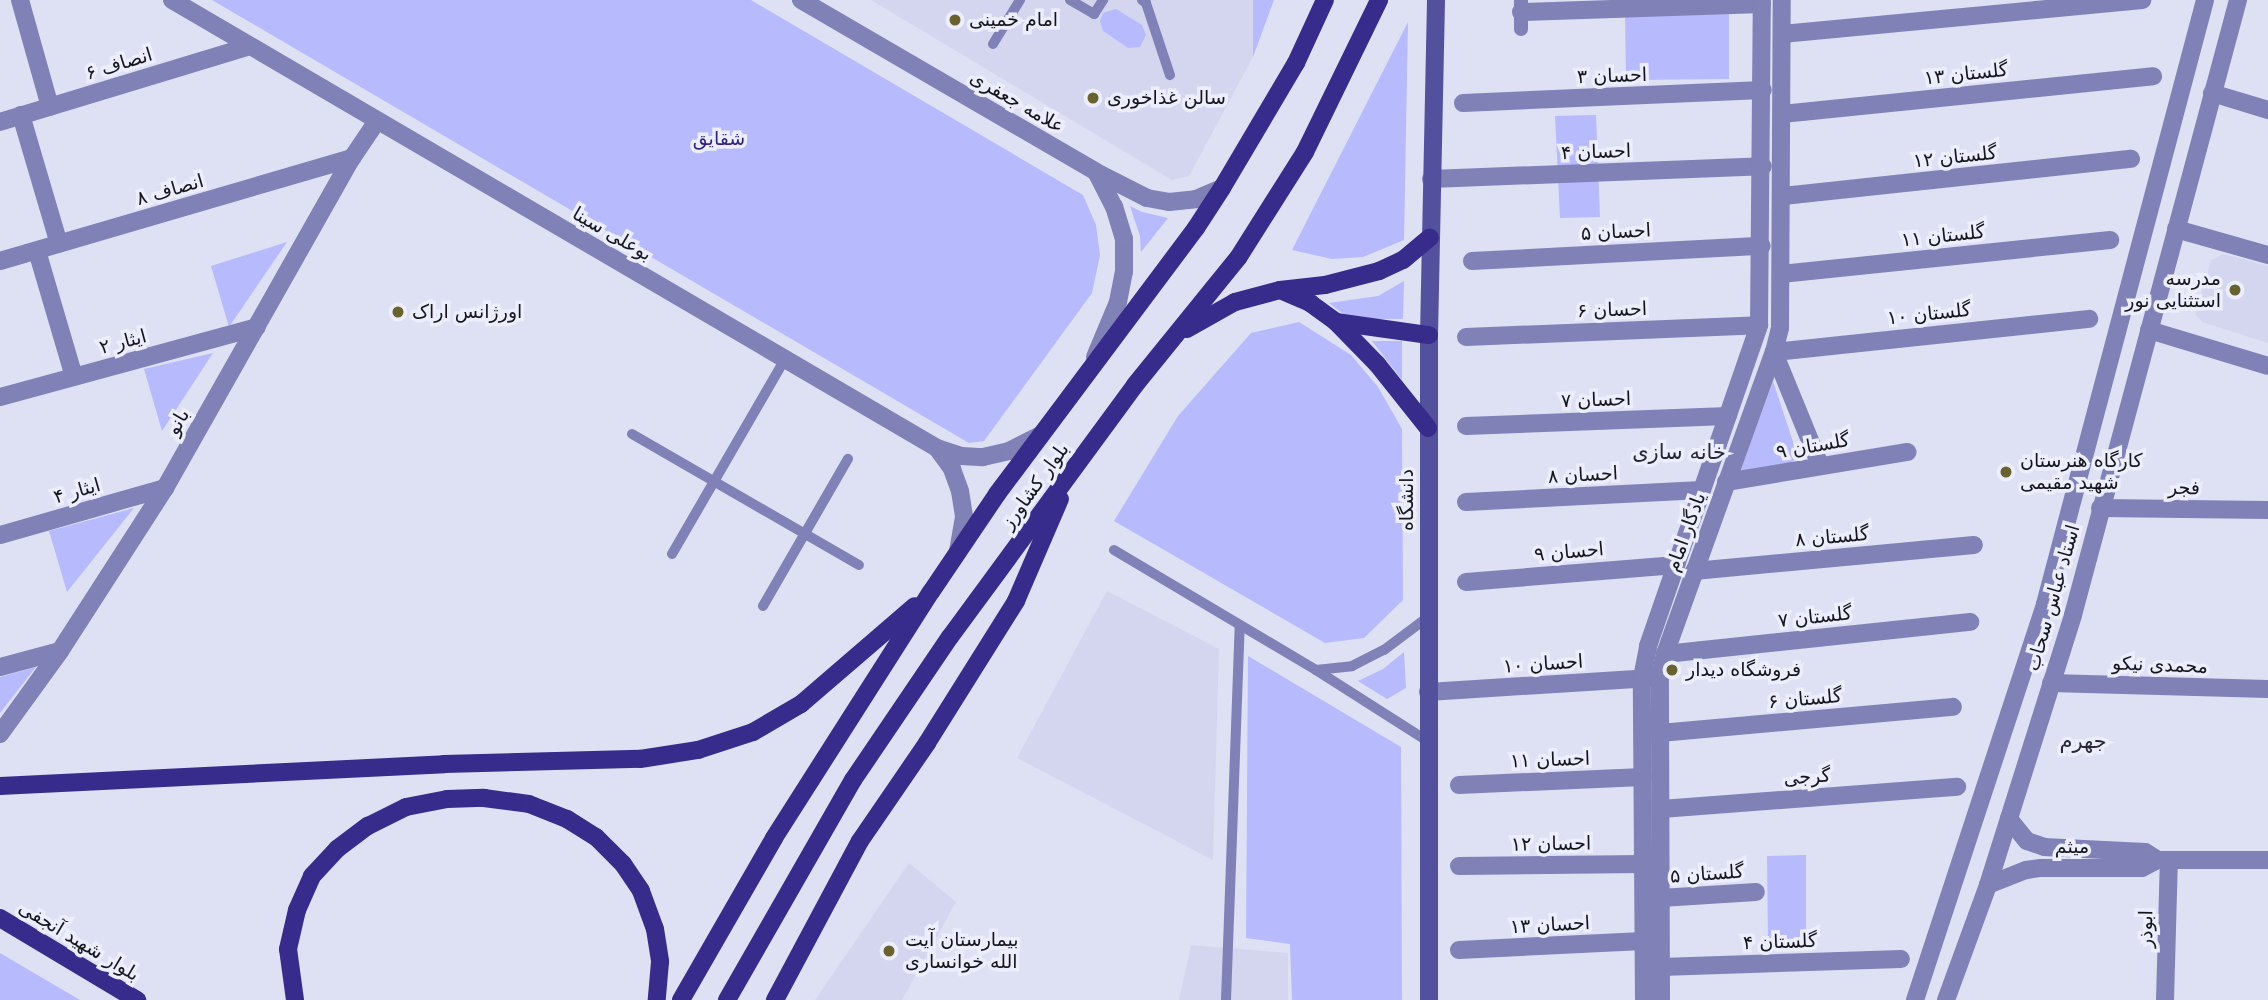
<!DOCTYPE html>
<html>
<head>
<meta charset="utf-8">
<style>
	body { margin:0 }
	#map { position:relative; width:2268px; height:1000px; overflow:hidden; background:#dee0f3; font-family:"DejaVu Sans","Noto Naskh Arabic",sans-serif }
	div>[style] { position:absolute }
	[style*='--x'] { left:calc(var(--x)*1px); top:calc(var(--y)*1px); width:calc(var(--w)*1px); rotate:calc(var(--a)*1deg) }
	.built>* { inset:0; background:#d4d6f0 }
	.green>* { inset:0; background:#b7bafd }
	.service>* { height:10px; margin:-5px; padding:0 5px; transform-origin:5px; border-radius:5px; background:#7f81b7 }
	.pedestrian>* { height:14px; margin:-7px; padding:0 7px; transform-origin:7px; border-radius:7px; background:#7f81b7 }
	.minor>* { height:18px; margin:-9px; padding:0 9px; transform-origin:9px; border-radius:9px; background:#7f81b7 }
	.tertiary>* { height:18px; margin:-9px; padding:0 9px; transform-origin:9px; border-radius:9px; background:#7f81b7 }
	.secondary>* { height:18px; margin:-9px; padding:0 9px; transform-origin:9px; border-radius:9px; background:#53519e }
	.primary>* { height:18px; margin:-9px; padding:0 9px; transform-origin:9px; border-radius:9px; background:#372b8b }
	.dots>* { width:19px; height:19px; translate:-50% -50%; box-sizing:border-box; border:4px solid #ecedfd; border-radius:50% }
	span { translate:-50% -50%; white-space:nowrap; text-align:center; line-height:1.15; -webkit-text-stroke:7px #ecedfd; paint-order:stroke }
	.poi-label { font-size:19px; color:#15161c }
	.left { translate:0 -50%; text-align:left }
	.right { translate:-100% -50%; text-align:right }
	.street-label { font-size:19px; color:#15161c }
	.park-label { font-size:19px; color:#312380 }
	.neighbourhood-label { font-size:21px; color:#272736 }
</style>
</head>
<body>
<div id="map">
	<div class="built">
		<i style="clip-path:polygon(871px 0,1253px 0,1253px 57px,1189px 176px,1172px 180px)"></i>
		<i style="clip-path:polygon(2224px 254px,2268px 266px,2268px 343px,2202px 322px,2195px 314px,2211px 260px)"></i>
		<i style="clip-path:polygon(1107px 591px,1219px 649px,1213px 860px,1017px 758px)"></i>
		<i style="clip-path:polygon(909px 863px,956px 902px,902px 1000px,815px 1000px)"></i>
		<i style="clip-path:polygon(1191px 945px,1288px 953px,1288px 1000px,1179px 1000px)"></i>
	</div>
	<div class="green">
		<i style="clip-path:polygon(212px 0,751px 0,1083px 195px,1096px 225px,1100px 255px,1092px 293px,984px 441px,969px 443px)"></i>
		<i style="clip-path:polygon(1253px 0,1274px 0,1253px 57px)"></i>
		<i style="clip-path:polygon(1116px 9px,1142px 25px,1146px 35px,1140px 47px,1128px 48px,1103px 31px,1100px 21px,1103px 13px)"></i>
		<i style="clip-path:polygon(1729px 13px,1729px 79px,1626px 80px,1625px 14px)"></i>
		<i style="clip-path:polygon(1408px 22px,1404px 240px,1363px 257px,1332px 259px,1292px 250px)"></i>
		<i style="clip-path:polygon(1596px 115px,1600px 217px,1560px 218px,1555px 116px)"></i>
		<i style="clip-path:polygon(1130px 206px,1142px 212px,1168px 218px,1141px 252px,1140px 236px)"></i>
		<i style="clip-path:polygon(287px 242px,229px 327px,211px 266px)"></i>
		<i style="clip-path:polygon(1404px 281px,1403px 319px,1361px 319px,1342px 313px,1329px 303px,1378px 296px)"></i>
		<i style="clip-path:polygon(1299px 322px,1351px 355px,1378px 387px,1402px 429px,1403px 600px,1364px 638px,1325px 643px,1114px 521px,1178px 416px,1251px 333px)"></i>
		<i style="clip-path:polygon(1372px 341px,1402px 341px,1402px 380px)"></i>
		<i style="clip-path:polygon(213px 353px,162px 431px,144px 369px)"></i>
		<i style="clip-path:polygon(1773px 381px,1798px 457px,1791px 463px,1740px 472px)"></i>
		<i style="clip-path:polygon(134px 508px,67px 592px,49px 531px)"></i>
		<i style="clip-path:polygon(1404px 652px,1406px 688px,1387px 699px,1358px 681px,1383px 669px)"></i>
		<i style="clip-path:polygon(1248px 656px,1401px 747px,1402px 1000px,1292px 1000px,1290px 944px,1246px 938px)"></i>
		<i style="clip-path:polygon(36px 667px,0 713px,0 677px)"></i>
		<i style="clip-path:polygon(1806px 855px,1806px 945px,1768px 945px,1767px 856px)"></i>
		<i style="clip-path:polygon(0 953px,80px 1000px,0 1000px)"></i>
	</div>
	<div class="service">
		<i style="--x:1070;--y:0;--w:28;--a:30"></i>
		<i style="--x:1094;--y:14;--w:17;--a:-57"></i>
		<i style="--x:1142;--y:0;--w:5;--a:37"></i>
		<i style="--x:1146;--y:3;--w:76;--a:71.6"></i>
		<i style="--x:993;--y:44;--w:52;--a:-58.5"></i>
		<i style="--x:632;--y:434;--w:262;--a:30"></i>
		<i style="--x:1114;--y:550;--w:235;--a:30.7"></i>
		<i style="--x:1316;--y:670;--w:134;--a:32.5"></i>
		<i style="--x:672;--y:554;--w:225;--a:-59.9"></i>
		<i style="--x:763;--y:606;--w:170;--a:-60"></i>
		<i style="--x:1316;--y:670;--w:36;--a:-6"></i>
		<i style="--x:1352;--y:666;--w:36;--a:-27"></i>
		<i style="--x:1384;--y:650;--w:55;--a:-36.9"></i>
		<i style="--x:1226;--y:1000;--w:375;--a:-87.9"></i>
	</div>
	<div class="pedestrian">
		<i style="--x:1521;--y:29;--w:29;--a:-90"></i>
	</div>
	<div class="minor">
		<i style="--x:20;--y:0;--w:111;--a:74.3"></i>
		<i style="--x:1521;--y:12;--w:241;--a:-1.9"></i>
		<i style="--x:1782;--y:34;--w:362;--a:-5.4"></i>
		<i style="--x:2212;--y:93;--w:59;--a:16.9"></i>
		<i style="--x:1463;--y:103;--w:300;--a:-2.5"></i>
		<i style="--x:1782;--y:114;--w:373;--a:-5.8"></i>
		<i style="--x:21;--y:115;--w:134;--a:73.6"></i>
		<i style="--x:0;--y:122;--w:261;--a:-16.9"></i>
		<i style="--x:1431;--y:179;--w:332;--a:-2.2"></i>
		<i style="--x:1783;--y:196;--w:350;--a:-6.1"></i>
		<i style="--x:2176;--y:229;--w:96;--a:15.8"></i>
		<i style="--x:37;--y:251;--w:131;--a:73.6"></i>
		<i style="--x:0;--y:261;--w:367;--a:-16.3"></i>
		<i style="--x:1472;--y:261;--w:290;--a:-3"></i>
		<i style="--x:1781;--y:274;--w:331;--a:-5.9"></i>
		<i style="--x:2149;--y:330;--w:124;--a:16.8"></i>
		<i style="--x:1466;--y:337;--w:293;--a:-2.3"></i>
		<i style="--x:0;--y:397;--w:266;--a:-15.2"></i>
		<i style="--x:1466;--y:426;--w:262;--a:-2.2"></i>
		<i style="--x:1820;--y:465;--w:122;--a:-112.2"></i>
		<i style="--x:1774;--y:352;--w:317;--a:-6"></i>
		<i style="--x:1726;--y:482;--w:184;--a:-9.4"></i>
		<i style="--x:1466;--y:502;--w:236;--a:-2.9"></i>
		<i style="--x:2100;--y:508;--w:168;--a:0.7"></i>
		<i style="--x:0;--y:535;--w:172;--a:-15.9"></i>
		<i style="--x:1694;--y:571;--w:281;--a:-5.3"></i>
		<i style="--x:1466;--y:582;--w:211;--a:-4.6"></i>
		<i style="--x:1665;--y:654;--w:307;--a:-6"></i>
		<i style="--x:0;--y:667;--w:62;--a:-14.9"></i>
		<i style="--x:2051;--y:683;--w:217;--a:1.6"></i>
		<i style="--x:1660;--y:733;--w:294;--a:-5.1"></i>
		<i style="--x:1459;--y:785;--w:184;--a:-2.5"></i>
		<i style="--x:1661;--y:809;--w:297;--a:-4.3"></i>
		<i style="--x:1459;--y:866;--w:184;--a:-0.6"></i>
		<i style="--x:1661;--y:898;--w:95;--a:-3.6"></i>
		<i style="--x:1459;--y:950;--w:184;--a:-2.8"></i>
		<i style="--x:1661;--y:967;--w:240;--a:-1.9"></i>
		<i style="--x:2165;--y:1000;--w:140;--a:-88.4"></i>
	</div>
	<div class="tertiary">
		<i style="--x:172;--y:0;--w:887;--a:30.35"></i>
		<i style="--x:937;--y:448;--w:25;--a:18"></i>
		<i style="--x:961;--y:456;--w:22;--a:3"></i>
		<i style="--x:983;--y:457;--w:27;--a:-13"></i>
		<i style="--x:1009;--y:451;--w:36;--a:-27"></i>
		<i style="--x:801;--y:0;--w:341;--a:30.2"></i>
		<i style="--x:1096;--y:172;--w:57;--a:27"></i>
		<i style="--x:1147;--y:198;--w:22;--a:10"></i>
		<i style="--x:1169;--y:202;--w:27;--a:-6"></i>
		<i style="--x:1196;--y:199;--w:28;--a:-23"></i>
		<i style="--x:1095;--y:357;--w:60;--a:-67.3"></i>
		<i style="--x:1118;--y:302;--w:31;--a:-79"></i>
		<i style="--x:1124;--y:272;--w:33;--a:-90"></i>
		<i style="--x:1124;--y:239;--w:34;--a:-107"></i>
		<i style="--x:1114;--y:207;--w:39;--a:-117"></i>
		<i style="--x:937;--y:448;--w:26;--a:54"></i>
		<i style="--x:952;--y:469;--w:23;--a:70"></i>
		<i style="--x:960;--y:491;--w:26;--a:81"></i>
		<i style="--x:964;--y:517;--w:35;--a:100"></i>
		<i style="--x:1428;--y:692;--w:224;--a:-3.6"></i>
		<i style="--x:0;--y:734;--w:102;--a:-54.1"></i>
		<i style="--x:60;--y:651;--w:194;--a:-57.2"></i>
		<i style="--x:165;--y:488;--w:379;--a:-60.5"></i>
		<i style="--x:352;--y:158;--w:45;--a:-56"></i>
		<i style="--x:2009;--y:819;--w:28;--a:51"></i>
		<i style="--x:2027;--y:841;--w:18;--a:19"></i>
		<i style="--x:2044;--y:847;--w:101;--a:2.8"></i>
		<i style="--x:2145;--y:852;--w:15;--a:32"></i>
		<i style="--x:1988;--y:885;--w:41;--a:-21.5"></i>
		<i style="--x:2026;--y:870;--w:15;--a:-8"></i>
		<i style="--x:2041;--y:868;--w:101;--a:0"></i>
		<i style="--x:2142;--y:868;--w:18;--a:-27"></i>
		<i style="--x:2158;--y:860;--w:110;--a:0"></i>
		<i style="--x:1644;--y:1000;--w:322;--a:-90.4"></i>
		<i style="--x:1642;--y:678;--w:33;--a:-79"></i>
		<i style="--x:1648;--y:646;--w:340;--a:-70.9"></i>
		<i style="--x:1759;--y:325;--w:325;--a:-89.5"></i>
		<i style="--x:1661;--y:1000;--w:323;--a:-90.2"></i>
		<i style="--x:1660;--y:677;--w:24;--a:-78"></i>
		<i style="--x:1665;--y:654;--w:321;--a:-70.2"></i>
		<i style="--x:1774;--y:352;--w:25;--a:-76"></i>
		<i style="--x:1780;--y:328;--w:328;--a:-89.7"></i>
		<i style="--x:1915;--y:1000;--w:417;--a:-71.8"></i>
		<i style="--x:2045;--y:604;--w:625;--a:-75.16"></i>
		<i style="--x:1946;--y:1000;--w:122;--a:-69.9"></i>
		<i style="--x:1988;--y:885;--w:283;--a:-72.5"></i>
		<i style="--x:2073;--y:615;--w:637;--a:-74.98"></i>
	</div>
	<div class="secondary">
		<i style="--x:1429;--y:1000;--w:665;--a:-90"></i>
		<i style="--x:1429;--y:335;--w:335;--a:-88.8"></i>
	</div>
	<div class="primary">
		<i style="--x:1280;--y:290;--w:45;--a:-6.3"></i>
		<i style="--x:1325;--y:285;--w:56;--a:-14.5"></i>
		<i style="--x:1379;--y:271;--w:26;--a:-25"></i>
		<i style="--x:1403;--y:260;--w:35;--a:-40"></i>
		<i style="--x:1336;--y:322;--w:94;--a:8"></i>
		<i style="--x:1187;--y:329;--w:55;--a:-29.4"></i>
		<i style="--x:1235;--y:302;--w:47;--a:-14.9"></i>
		<i style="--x:1280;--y:290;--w:33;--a:23"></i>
		<i style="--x:1310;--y:303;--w:32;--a:36"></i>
		<i style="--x:1336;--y:322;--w:59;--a:45.7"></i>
		<i style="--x:1377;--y:364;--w:82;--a:51.4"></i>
		<i style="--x:0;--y:786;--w:445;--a:-2.8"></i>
		<i style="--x:444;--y:764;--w:196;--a:-1.5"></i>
		<i style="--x:640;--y:759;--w:59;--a:-8.8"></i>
		<i style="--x:698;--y:750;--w:58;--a:-18.1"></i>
		<i style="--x:753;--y:732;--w:56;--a:-30.3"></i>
		<i style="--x:801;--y:704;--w:150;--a:-40.7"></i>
		<i style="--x:0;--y:918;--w:160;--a:30.9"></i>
		<i style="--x:295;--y:1000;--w:51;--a:-97.8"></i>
		<i style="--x:288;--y:949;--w:40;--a:-77"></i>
		<i style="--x:297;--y:910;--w:37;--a:-66"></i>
		<i style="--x:312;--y:876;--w:37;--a:-47"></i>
		<i style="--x:337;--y:849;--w:39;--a:-37"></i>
		<i style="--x:368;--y:826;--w:42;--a:-26.6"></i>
		<i style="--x:406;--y:807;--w:42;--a:-11"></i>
		<i style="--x:447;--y:799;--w:37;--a:-2"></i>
		<i style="--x:484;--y:798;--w:45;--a:7.6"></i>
		<i style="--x:529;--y:804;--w:41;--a:21.5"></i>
		<i style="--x:567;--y:819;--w:34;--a:32"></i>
		<i style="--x:596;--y:837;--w:38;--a:45"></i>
		<i style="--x:623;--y:864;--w:32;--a:56"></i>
		<i style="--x:641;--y:891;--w:40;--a:69.8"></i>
		<i style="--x:655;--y:929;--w:33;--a:81"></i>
		<i style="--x:660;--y:962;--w:38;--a:95"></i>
		<i style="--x:681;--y:1000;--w:187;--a:-60.1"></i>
		<i style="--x:774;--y:838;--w:292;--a:-57.5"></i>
		<i style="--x:931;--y:592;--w:118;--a:-56"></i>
		<i style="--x:997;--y:494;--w:332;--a:-53.2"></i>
		<i style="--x:1196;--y:228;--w:48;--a:-57"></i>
		<i style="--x:1222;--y:188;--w:145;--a:-59.4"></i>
		<i style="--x:1296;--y:63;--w:69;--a:-65.3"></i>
		<i style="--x:727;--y:1000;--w:254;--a:-60.2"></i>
		<i style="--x:853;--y:780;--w:173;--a:-55.9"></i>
		<i style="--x:950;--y:637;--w:313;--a:-53.7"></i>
		<i style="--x:1135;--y:385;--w:164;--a:-51"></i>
		<i style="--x:1238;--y:258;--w:125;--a:-57.7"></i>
		<i style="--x:1305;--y:152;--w:169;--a:-64"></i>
		<i style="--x:775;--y:1000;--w:180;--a:-61.9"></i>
		<i style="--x:860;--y:841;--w:119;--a:-55.6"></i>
		<i style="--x:927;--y:743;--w:168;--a:-57.9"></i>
		<i style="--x:1016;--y:601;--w:111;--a:-66.7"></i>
	</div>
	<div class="dots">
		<i style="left:955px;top:20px;background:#69612e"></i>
		<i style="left:1093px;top:98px;background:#69612e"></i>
		<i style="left:2235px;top:290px;background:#69612e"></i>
		<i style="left:398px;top:312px;background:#69612e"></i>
		<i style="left:2006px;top:472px;background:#69612e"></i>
		<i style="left:1672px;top:670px;background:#69612e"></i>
		<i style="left:889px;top:951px;background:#69612e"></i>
	</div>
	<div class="poi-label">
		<span class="left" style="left:969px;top:20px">امام خمینی</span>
		<span class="left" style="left:1107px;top:98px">سالن غذاخوری</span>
		<span class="right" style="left:2221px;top:290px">مدرسه<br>استثنایی نور</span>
		<span class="left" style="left:412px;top:312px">اورژانس اراک</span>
		<span class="left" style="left:2020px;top:472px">کارگاه هنرستان<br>شهید مقیمی</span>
		<span class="left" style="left:1686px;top:670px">فروشگاه دیدار</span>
		<span class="left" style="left:905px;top:951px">بیمارستان آیت<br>الله خوانساری</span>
	</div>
	<div class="street-label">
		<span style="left:119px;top:64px;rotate:-17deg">انصاف ۶</span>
		<span style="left:1966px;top:74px;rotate:-6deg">گلستان ۱۳</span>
		<span style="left:1612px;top:76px;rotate:-2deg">احسان ۳</span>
		<span style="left:1017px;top:102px;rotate:30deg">علامه جعفری</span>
		<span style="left:1596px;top:152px;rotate:-2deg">احسان ۴</span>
		<span style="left:1955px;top:157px;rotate:-6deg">گلستان ۱۲</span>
		<span style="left:170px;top:190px;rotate:-16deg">انصاف ۸</span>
		<span style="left:1616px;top:232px;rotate:-3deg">احسان ۵</span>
		<span style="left:612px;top:234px;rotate:30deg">بوعلی سینا</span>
		<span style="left:1943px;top:236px;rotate:-6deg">گلستان ۱۱</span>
		<span style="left:1612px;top:310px;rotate:-2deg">احسان ۶</span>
		<span style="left:1929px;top:314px;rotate:-6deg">گلستان ۱۰</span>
		<span style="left:123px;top:342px;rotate:-15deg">ایثار ۲</span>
		<span style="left:1596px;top:400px;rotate:-2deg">احسان ۷</span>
		<span style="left:178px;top:422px;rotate:-60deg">بانو</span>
		<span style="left:1813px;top:446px;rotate:-10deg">گلستان ۹</span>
		<span style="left:1583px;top:475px;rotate:-3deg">احسان ۸</span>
		<span style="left:1035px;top:486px;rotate:-54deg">بلوار کشاورز</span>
		<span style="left:2184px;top:488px;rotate:1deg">فجر</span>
		<span style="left:77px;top:491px;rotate:-16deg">ایثار ۴</span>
		<span style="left:1407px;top:500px;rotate:-90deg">دانشگاه</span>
		<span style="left:1686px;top:532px;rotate:-70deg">یادگار امام</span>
		<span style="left:1832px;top:537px;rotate:-5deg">گلستان ۸</span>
		<span style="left:1569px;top:552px;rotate:-5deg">احسان ۹</span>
		<span style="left:2053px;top:598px;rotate:-74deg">استاد عباس سحاب</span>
		<span style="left:1815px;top:617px;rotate:-6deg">گلستان ۷</span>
		<span style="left:1543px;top:664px;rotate:-4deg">احسان ۱۰</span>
		<span style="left:2160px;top:665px;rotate:2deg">محمدی نیکو</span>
		<span style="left:1805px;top:699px;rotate:-5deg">گلستان ۶</span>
		<span style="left:1550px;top:760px;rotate:-2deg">احسان ۱۱</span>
		<span style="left:1807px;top:777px;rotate:-4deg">گرجی</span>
		<span style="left:1551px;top:844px;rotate:-1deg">احسان ۱۲</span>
		<span style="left:2072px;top:847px">میثم</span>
		<span style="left:1707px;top:874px;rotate:-4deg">گلستان ۵</span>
		<span style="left:1550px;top:925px;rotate:-3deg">احسان ۱۳</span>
		<span style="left:2146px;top:929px;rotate:-89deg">ابوذر</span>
		<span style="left:79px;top:941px;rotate:31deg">بلوار شهید آنجفی</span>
		<span style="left:1780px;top:942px;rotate:-2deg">گلستان ۴</span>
	</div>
	<div class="park-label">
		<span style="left:719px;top:139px">شقایق</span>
	</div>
	<div class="neighbourhood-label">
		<span style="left:1679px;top:452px">خانه سازی</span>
		<span style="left:2083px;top:741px">جهرم</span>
	</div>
</div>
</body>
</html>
